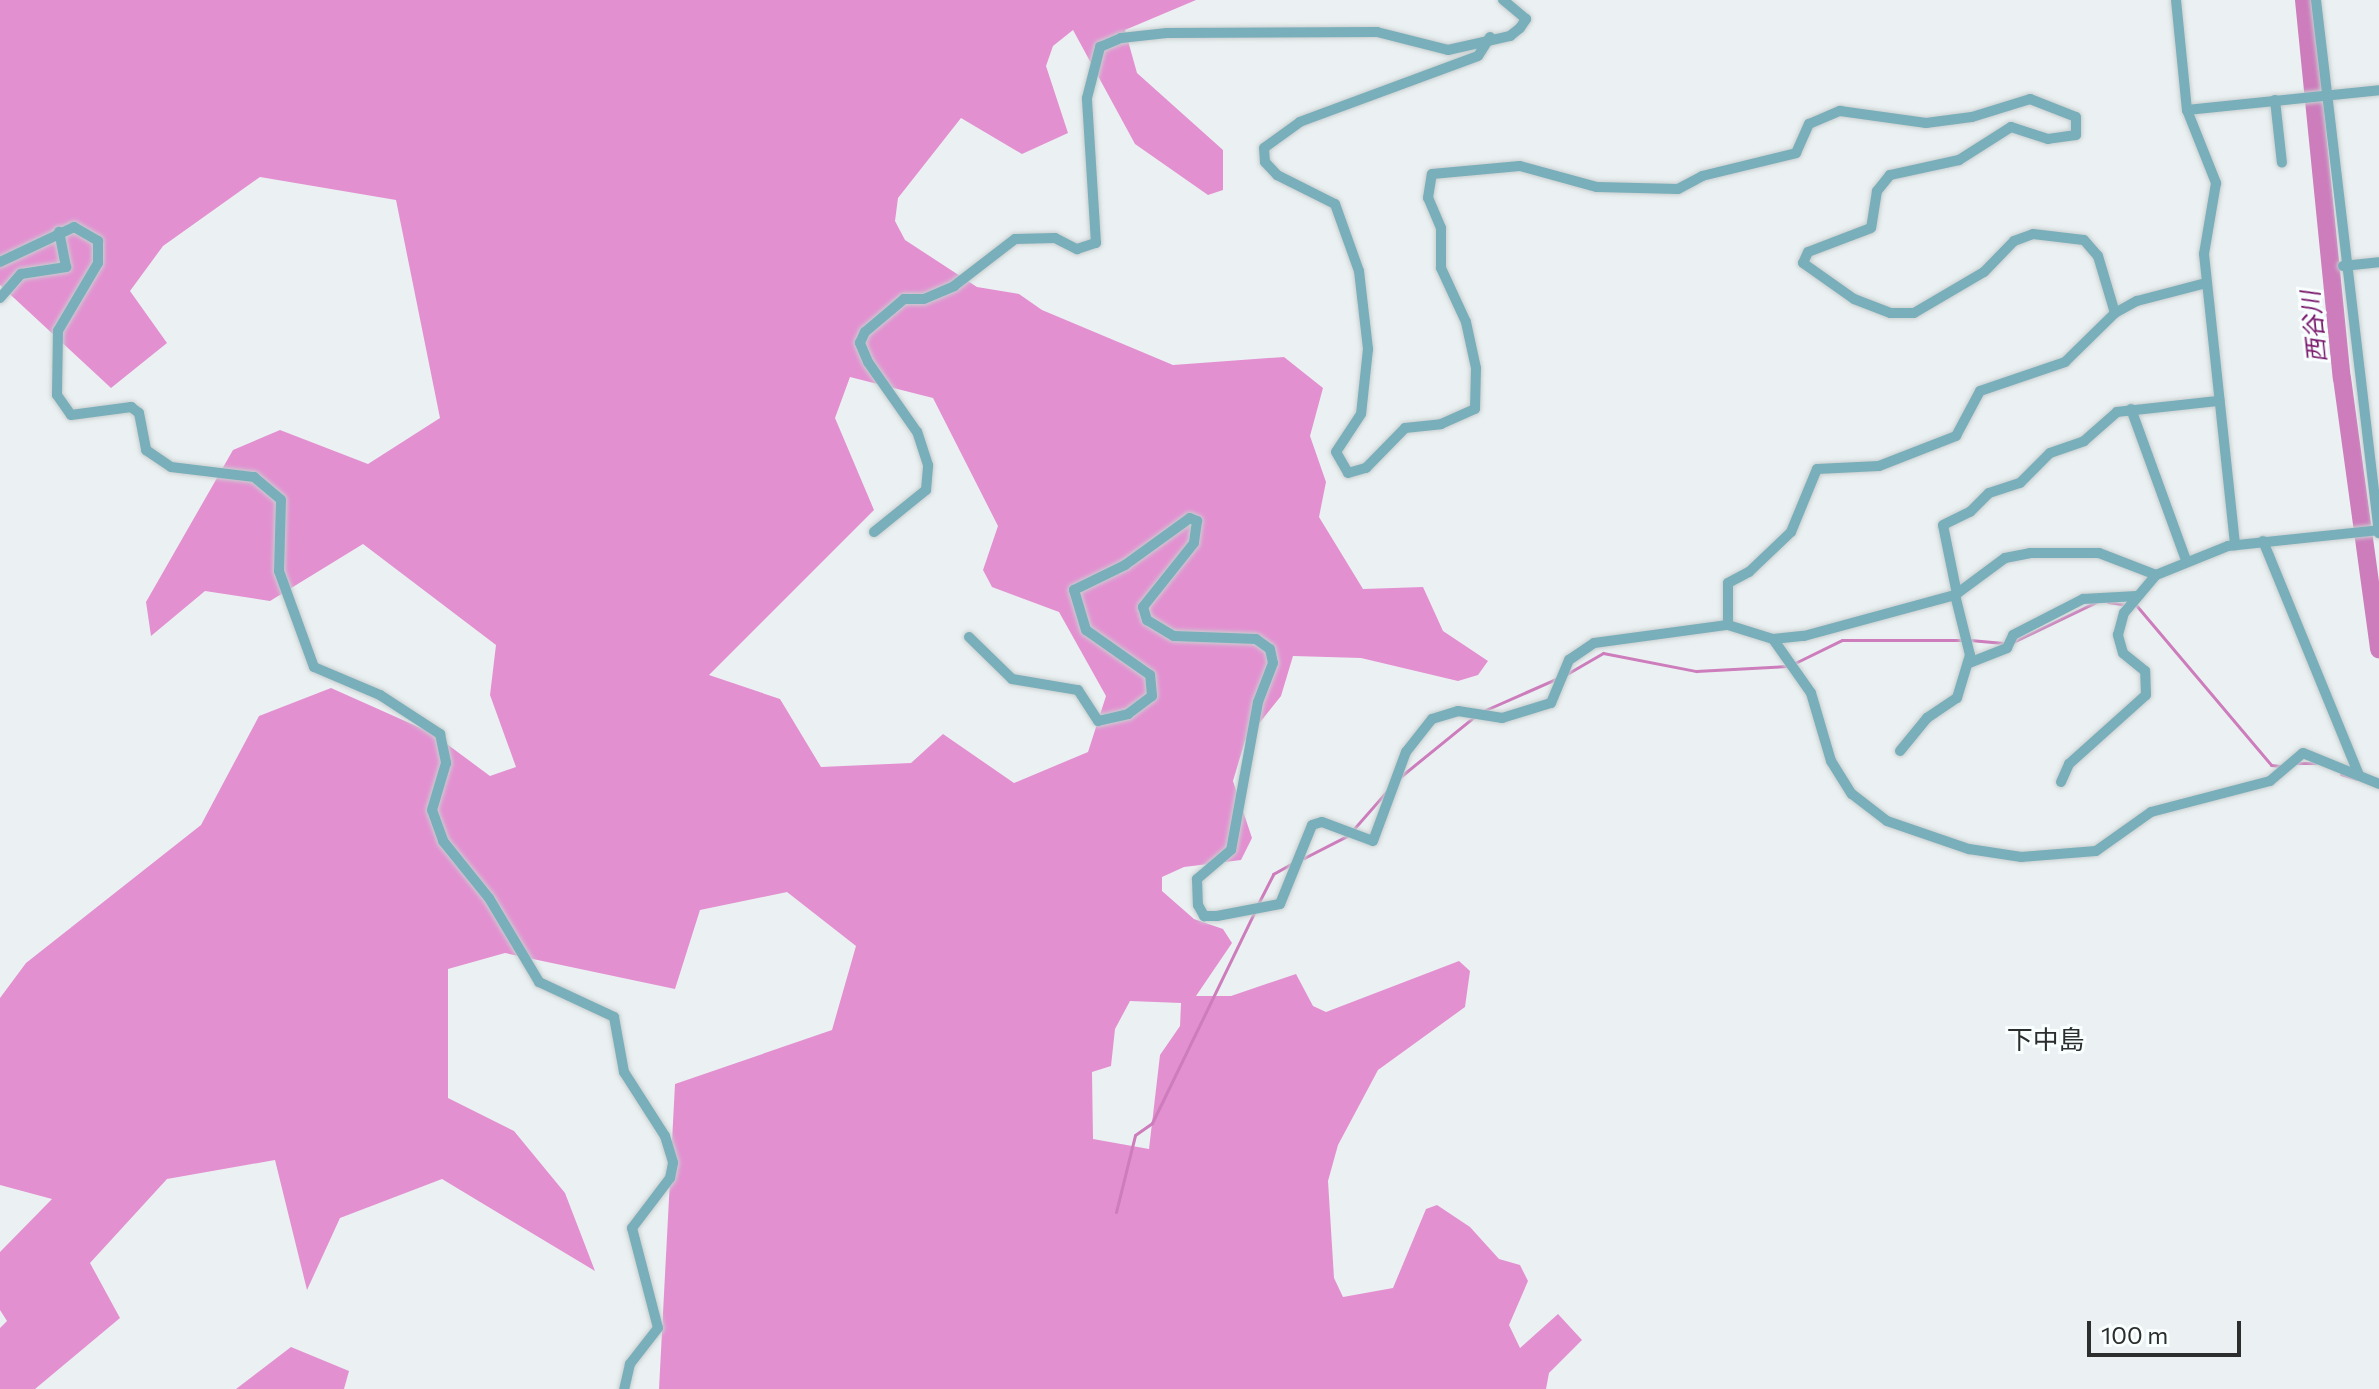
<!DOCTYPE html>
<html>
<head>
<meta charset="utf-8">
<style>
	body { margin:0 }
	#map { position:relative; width:2379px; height:1389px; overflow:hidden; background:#ebf1f2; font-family:Commissioner,"Noto Sans JP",sans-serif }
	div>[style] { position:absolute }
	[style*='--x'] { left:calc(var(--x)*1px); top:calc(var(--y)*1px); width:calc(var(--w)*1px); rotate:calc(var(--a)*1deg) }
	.forest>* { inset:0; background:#e390d1 }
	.stream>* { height:3px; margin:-1.5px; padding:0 1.5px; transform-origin:1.5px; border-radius:1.5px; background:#cd7cbc }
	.river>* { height:18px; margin:-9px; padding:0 9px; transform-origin:9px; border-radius:9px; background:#cd7cbc }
	.roads { filter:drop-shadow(0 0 2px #c9cecf) drop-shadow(0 0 2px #c9cecf) }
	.street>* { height:10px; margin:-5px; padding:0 5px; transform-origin:5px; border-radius:5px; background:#79afba }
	span { translate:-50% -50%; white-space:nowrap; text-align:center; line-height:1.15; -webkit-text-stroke:6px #f9feff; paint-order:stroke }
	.water-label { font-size:24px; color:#78166a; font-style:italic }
	.quarter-label { font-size:26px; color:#2c2e2e }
	.scale { position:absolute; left:2087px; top:1321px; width:154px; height:36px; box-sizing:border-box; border:4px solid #2c2e2e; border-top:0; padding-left:10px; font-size:24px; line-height:28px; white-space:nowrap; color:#2c2e2e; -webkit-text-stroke:6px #f9feff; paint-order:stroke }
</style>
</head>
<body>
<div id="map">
	<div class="forest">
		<i style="clip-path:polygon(evenodd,0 0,1196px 0,1125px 30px,1137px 73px,1223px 150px,1223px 190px,1208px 195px,1135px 144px,1073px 30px,1053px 46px,1046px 66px,1068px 133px,1022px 154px,961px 118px,898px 198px,895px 221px,905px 240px,977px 287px,1019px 294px,1042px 310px,1173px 365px,1284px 357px,1323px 388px,1310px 436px,1326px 482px,1319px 517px,1363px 589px,1423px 587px,1443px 631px,1488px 661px,1478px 675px,1458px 681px,1361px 658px,1293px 656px,1281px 696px,1245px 741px,1233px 781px,1252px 838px,1241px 860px,1184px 867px,1162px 877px,1162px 891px,1194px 919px,1223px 929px,1232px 943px,1196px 996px,1231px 996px,1296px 974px,1313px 1006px,1326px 1012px,1459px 961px,1470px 971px,1465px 1007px,1378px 1070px,1338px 1145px,1328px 1181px,1334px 1278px,1343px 1297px,1393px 1288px,1426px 1209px,1437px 1205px,1470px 1227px,1499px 1259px,1520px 1265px,1528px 1281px,1509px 1325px,1520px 1348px,1558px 1314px,1582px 1340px,1549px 1373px,1546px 1389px,659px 1389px,675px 1084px,832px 1030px,856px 946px,787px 892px,700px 910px,675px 989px,505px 953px,448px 969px,448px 1098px,514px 1131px,565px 1193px,595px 1271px,442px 1179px,340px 1218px,307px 1290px,275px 1160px,167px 1179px,90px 1263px,120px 1318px,35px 1389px,0 1389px,0 1328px,7px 1321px,0 1310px,0 1252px,52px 1199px,0 1185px,0 998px,26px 963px,201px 825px,259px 716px,331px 688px,432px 733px,490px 776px,516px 767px,490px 695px,496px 645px,363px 544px,270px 601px,205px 591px,151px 636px,146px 602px,233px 450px,280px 430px,368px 464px,440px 418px,396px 200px,260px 177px,163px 246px,130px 291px,167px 343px,111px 388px,0 285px,0 0,850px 377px,933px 398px,998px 526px,983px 570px,992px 587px,1059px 612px,1106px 696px,1088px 752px,1014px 783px,943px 734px,911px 763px,821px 767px,780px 699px,709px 675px,874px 510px,835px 418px,850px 377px,0 0,1130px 1001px,1181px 1003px,1180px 1026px,1160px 1055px,1149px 1149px,1093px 1139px,1092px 1072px,1111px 1066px,1115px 1029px,1130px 1001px)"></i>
		<i style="clip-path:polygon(291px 1347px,349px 1371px,344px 1389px,236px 1389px)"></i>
	</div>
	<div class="stream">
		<i style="--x:2108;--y:602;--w:20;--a:9"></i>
		<i style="--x:2136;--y:605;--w:209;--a:49.8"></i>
		<i style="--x:2271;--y:765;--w:9;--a:6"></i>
		<i style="--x:1970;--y:640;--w:36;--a:5"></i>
		<i style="--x:2013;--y:642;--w:92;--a:-25.7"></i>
		<i style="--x:1795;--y:663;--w:52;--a:-26.1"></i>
		<i style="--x:1842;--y:640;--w:120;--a:0"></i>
		<i style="--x:1565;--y:675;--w:44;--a:-30.1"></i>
		<i style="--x:1603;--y:653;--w:95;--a:11"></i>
		<i style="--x:1696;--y:671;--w:92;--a:-3.1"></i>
		<i style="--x:1481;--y:712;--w:84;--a:-23.8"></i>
		<i style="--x:2296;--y:763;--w:20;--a:0"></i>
		<i style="--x:2341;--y:774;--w:16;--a:18"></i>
		<i style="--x:1400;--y:777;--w:97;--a:-39.1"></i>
		<i style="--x:1352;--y:831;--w:53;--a:-48.8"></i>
		<i style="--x:1304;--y:858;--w:48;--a:-27.1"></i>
		<i style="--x:1258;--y:904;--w:34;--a:-63"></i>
		<i style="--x:1273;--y:874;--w:23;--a:-29"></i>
		<i style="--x:1116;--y:1212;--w:79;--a:-76.1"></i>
		<i style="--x:1135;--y:1135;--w:21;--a:-35"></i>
		<i style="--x:1152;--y:1123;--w:236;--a:-64.1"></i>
	</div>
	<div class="river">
		<i style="--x:2304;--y:0;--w:380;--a:84.3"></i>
		<i style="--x:2342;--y:378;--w:274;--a:82.2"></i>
	</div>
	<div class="roads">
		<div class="street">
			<i style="--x:2176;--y:0;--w:111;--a:84.3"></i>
			<i style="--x:2187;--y:110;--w:79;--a:68.3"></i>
			<i style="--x:2216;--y:183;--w:72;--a:99.6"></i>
			<i style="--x:2204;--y:254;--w:293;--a:83.9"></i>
			<i style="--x:2316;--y:0;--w:537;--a:83.26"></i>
			<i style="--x:1490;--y:37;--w:22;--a:122"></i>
			<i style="--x:1478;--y:56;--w:190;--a:159.7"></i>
			<i style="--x:1300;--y:122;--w:44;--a:144.2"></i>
			<i style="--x:1264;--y:148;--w:14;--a:86"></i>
			<i style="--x:1265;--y:162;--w:18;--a:47"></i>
			<i style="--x:1277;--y:175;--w:65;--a:26.6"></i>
			<i style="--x:1335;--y:204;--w:71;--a:70.3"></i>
			<i style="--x:1359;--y:271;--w:79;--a:83.4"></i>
			<i style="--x:1368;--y:349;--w:65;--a:96.1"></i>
			<i style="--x:1361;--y:414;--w:45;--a:123.3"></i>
			<i style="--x:1336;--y:452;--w:24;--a:60"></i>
			<i style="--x:1348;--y:473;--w:19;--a:-16"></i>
			<i style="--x:1366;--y:468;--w:56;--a:-45.7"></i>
			<i style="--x:1405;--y:428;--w:36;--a:-6"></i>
			<i style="--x:1441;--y:424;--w:37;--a:-24"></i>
			<i style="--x:1475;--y:409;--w:41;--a:-88.6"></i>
			<i style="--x:1476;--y:368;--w:47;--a:-102.3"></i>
			<i style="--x:1466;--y:322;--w:60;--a:-114.8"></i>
			<i style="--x:1441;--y:268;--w:40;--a:-90"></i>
			<i style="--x:1441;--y:228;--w:33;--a:-113"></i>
			<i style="--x:1428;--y:198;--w:24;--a:-81"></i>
			<i style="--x:1432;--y:174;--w:88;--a:-5.2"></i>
			<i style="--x:1520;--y:166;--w:80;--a:15.3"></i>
			<i style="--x:1597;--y:187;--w:81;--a:1.4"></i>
			<i style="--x:1678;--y:189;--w:27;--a:-28"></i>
			<i style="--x:1702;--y:176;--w:97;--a:-13.7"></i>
			<i style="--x:1796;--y:153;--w:32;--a:-66"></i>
			<i style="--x:1809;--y:124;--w:34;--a:-23"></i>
			<i style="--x:1840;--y:111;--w:87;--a:7.9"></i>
			<i style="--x:1926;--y:123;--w:46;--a:-7.4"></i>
			<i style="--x:1972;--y:117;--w:61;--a:-17.2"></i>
			<i style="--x:2030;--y:99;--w:49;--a:21.4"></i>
			<i style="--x:2076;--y:117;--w:18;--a:90"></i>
			<i style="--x:2076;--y:135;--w:28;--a:172"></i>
			<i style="--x:2048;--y:139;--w:39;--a:-162"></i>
			<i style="--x:2011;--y:127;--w:62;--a:147.6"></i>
			<i style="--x:1959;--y:160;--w:71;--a:167.7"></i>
			<i style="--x:1890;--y:175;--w:21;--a:129"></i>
			<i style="--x:1877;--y:191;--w:37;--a:99"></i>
			<i style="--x:1871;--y:228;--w:67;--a:159.1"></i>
			<i style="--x:1808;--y:252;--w:12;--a:114"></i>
			<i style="--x:1803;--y:263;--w:62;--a:35.2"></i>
			<i style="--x:1854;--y:299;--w:39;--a:21"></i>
			<i style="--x:1890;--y:313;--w:24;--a:0"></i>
			<i style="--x:1914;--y:313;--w:81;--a:-30.4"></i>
			<i style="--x:1984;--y:272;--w:43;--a:-45.9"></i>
			<i style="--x:2014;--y:241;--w:20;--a:-20"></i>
			<i style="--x:2033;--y:234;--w:51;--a:6.7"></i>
			<i style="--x:2084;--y:240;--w:21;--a:49"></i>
			<i style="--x:2098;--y:256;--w:59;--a:73.4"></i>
			<i style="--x:2275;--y:100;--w:63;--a:83.7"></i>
			<i style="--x:2187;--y:110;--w:193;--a:-5.9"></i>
			<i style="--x:0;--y:262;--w:82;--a:-25.3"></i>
			<i style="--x:74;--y:227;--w:28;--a:30"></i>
			<i style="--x:98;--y:241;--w:22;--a:90"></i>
			<i style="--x:98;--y:263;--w:79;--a:120.5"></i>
			<i style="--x:58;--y:331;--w:64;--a:90.9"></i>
			<i style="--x:57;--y:395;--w:24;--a:55"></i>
			<i style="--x:71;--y:415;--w:61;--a:-7.6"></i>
			<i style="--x:131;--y:407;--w:10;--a:37"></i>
			<i style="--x:139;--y:413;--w:38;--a:79"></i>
			<i style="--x:146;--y:450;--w:30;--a:34"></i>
			<i style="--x:171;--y:467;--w:84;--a:6.9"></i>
			<i style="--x:254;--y:477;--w:35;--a:40"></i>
			<i style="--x:281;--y:500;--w:71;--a:91.6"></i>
			<i style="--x:279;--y:571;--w:102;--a:70"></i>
			<i style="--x:314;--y:667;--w:72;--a:23"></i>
			<i style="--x:380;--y:695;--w:72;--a:33"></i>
			<i style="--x:440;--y:734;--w:30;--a:78"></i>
			<i style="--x:446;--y:763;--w:49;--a:106.6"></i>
			<i style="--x:432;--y:810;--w:33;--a:70"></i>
			<i style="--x:443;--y:841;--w:73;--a:51.1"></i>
			<i style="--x:489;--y:898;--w:98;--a:59.2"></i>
			<i style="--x:539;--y:982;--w:83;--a:25"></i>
			<i style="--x:614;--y:1017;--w:56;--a:79.7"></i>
			<i style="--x:624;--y:1072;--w:76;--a:57.4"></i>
			<i style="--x:665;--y:1136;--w:28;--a:73"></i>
			<i style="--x:673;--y:1163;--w:15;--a:101"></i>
			<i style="--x:670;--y:1178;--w:63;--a:127.2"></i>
			<i style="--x:632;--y:1228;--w:103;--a:75.4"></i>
			<i style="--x:658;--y:1328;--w:46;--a:127.9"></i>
			<i style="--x:630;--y:1364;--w:26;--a:103"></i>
			<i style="--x:2343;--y:266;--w:36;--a:-6"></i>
			<i style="--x:0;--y:298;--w:32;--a:-49"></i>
			<i style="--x:21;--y:274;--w:46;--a:-8.8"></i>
			<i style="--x:66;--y:267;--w:36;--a:-101"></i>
			<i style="--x:2131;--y:409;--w:161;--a:70"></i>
			<i style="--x:874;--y:532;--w:67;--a:-38.9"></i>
			<i style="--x:926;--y:490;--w:25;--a:-85"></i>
			<i style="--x:928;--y:465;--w:35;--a:-108"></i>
			<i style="--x:917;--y:432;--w:85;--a:-125"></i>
			<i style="--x:868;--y:362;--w:21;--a:-113"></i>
			<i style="--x:860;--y:343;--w:12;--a:-66"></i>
			<i style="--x:865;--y:332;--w:51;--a:-40.2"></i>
			<i style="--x:904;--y:299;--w:20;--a:0"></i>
			<i style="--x:924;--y:299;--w:33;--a:-23"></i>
			<i style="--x:954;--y:286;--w:77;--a:-37.6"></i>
			<i style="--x:1015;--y:239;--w:40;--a:-1.4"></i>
			<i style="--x:1055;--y:238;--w:25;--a:27"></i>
			<i style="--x:1077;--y:249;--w:20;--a:-18"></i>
			<i style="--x:1096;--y:243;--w:145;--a:-93.6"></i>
			<i style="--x:1087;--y:98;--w:53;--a:-75.7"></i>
			<i style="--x:1100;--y:47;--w:23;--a:-23"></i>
			<i style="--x:1121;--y:38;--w:46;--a:-6.2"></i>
			<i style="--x:1167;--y:33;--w:210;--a:-0.3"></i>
			<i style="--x:1377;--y:32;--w:73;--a:14.2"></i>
			<i style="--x:1448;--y:50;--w:64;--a:-12.7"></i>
			<i style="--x:1510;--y:36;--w:13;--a:-39"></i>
			<i style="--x:1520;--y:28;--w:11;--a:-56"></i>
			<i style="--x:1526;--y:19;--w:30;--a:-140"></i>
			<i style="--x:2263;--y:541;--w:251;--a:67.7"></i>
			<i style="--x:1957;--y:594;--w:70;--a:-101.5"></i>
			<i style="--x:1943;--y:525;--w:30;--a:-26"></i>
			<i style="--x:1970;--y:512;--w:27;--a:-45"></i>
			<i style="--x:1989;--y:493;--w:33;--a:-18"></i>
			<i style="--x:2020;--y:483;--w:42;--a:-45"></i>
			<i style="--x:2050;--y:453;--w:36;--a:-19"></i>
			<i style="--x:2084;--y:441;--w:44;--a:-41.3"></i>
			<i style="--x:2117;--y:412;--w:103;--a:-6.2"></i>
			<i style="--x:1728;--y:625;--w:42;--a:-90"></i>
			<i style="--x:1728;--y:583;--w:24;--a:-28"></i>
			<i style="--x:1749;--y:572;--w:58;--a:-43.6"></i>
			<i style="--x:1791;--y:532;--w:68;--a:-67.6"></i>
			<i style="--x:1817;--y:469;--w:62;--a:-2.8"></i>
			<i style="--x:1879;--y:466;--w:83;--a:-21.3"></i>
			<i style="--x:1956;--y:436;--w:51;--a:-61.9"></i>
			<i style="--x:1980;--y:391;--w:90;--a:-18.8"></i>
			<i style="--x:2065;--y:362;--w:70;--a:-44.4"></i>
			<i style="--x:2115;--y:313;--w:25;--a:-29"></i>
			<i style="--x:2137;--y:301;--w:71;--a:-14.6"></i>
			<i style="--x:969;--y:637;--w:60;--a:44.3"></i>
			<i style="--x:1012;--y:679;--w:67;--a:9.5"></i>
			<i style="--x:1078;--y:690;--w:37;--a:57"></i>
			<i style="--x:1098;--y:721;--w:31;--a:-13"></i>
			<i style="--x:1128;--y:714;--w:30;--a:-37"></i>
			<i style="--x:1152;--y:696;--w:21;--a:-95"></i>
			<i style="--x:1150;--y:675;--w:78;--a:-144.9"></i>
			<i style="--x:1086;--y:630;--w:42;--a:-106.7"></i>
			<i style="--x:1074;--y:590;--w:57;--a:-26.1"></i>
			<i style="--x:1125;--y:565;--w:80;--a:-35.9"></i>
			<i style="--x:1190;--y:518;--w:8;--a:23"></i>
			<i style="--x:1197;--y:521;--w:22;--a:98"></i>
			<i style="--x:1194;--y:543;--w:82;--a:128.6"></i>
			<i style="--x:1143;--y:607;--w:14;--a:73"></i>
			<i style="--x:1147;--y:620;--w:31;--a:31"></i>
			<i style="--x:1174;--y:636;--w:82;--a:2.1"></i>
			<i style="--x:1256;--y:639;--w:17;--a:36"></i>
			<i style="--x:1270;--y:649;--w:14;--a:78"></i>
			<i style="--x:1273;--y:663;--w:42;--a:111"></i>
			<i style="--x:1258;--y:702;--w:150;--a:100.3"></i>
			<i style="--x:1231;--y:850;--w:45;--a:139.5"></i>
			<i style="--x:1197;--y:879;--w:26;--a:88"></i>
			<i style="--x:1198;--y:905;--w:13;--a:61"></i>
			<i style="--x:1204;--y:916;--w:13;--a:0"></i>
			<i style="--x:1217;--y:916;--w:64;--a:-10.8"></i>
			<i style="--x:1280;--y:904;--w:85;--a:-67.9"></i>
			<i style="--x:1312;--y:825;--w:10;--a:-17"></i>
			<i style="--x:1322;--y:822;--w:54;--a:20.4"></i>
			<i style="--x:1373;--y:841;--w:95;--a:-69.7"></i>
			<i style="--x:1406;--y:752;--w:42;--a:-51.8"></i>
			<i style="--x:1432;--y:719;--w:27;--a:-17"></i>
			<i style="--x:1458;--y:711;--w:45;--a:9"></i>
			<i style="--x:1502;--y:718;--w:51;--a:-17"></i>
			<i style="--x:1551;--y:703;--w:47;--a:-67.3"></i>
			<i style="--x:1569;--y:660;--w:30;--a:-34"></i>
			<i style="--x:1594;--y:643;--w:135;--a:-7.7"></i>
			<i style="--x:1728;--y:625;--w:47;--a:17.3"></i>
			<i style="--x:1773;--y:639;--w:31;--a:-6"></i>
			<i style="--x:1804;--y:636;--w:156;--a:-15.2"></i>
			<i style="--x:1955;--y:595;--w:62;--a:-36.5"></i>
			<i style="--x:2005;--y:558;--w:25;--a:-11"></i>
			<i style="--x:2030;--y:553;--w:69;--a:0"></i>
			<i style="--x:2099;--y:553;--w:61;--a:21.1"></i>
			<i style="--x:1773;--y:639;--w:66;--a:54.9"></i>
			<i style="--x:1811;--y:693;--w:71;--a:73.6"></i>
			<i style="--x:1831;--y:761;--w:39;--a:58"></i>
			<i style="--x:1852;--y:794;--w:44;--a:37.6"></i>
			<i style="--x:1887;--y:821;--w:87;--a:18.9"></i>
			<i style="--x:1969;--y:849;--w:53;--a:8.7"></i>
			<i style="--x:2021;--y:857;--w:75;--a:-4.6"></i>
			<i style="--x:2096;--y:851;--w:67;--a:-35.3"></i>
			<i style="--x:2151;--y:812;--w:123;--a:-14.6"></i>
			<i style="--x:2270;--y:781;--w:43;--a:-40.3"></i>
			<i style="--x:2303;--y:753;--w:82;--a:22.2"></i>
			<i style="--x:1969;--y:663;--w:41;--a:-21.5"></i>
			<i style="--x:2007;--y:648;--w:14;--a:-65"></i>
			<i style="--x:2013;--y:635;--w:79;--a:-27.2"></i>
			<i style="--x:2083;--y:599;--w:54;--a:-3.2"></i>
			<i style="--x:1900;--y:751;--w:43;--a:-50.7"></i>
			<i style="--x:1927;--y:718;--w:36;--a:-34"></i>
			<i style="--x:1957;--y:698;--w:45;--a:-73.2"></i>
			<i style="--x:1970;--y:655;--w:62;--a:-104"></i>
			<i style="--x:2061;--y:782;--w:20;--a:-66"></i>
			<i style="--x:2069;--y:764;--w:103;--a:-41.9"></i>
			<i style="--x:2146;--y:695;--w:24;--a:-92"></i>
			<i style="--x:2145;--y:671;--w:28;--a:-141"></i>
			<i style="--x:2123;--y:653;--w:19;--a:-106"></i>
			<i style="--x:2118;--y:635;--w:23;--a:-75"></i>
			<i style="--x:2124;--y:613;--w:50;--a:-49.9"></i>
			<i style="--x:2156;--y:575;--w:78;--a:-21.9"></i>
			<i style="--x:2228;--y:546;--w:152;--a:-6"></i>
		</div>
	</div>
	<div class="water-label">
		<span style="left:2313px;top:327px;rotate:-96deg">西谷川</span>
	</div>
	<div class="quarter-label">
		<span style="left:2046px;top:1039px">下中島</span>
	</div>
	<div class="scale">100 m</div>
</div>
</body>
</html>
